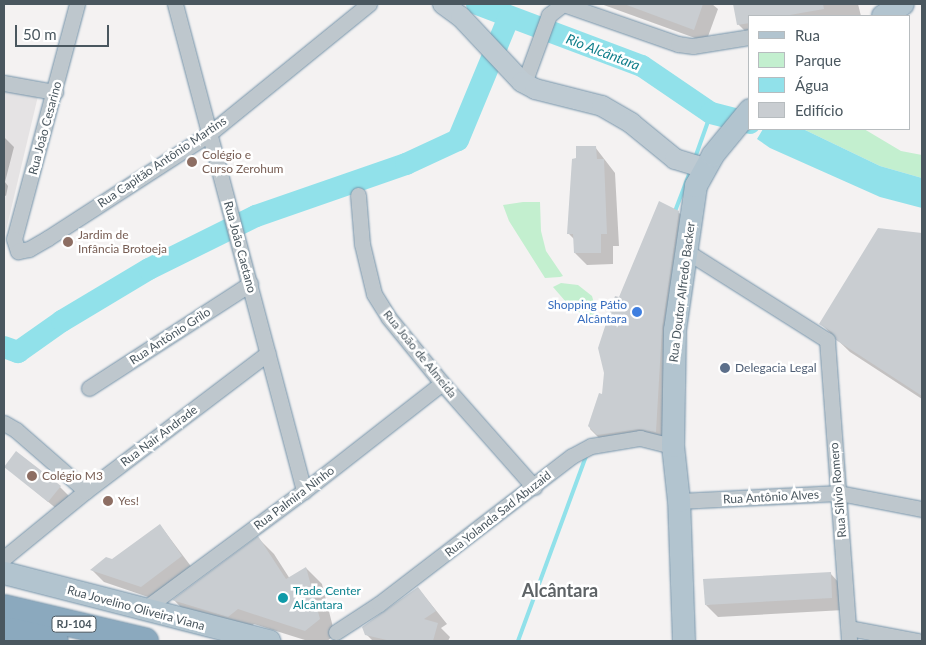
<!DOCTYPE html>
<html>
<head>
<meta charset="utf-8">
<style>
	body { margin:0 }
	#map { position:relative; width:926px; height:645px; overflow:hidden; background:#f4f2f2; font-family:Lato,sans-serif }
	div>[style] { position:absolute }
	[style*='--x'] { left:calc(var(--x)*1px); top:calc(var(--y)*1px); width:calc(var(--w)*1px); rotate:calc(var(--a)*1deg) }
	.education>* { inset:0; background:#e5e3e4 }
	.green>* { inset:0; background:#c3efcf }
	.water>* { inset:0; background:#91e1ea }
	.shadow>* { inset:0; background:#0003 }
	.stream>* { height:4px; margin:-2px; padding:0 2px; transform-origin:2px; border-radius:2px; background:#91e1ea }
	.river>* { height:22px; margin:-11px; padding:0 11px; transform-origin:11px; border-radius:11px; background:#91e1ea }
	.building>* { inset:0; background:#c9cdd1 }
	.roads { filter:drop-shadow(0 0 1px #7694aa) drop-shadow(0 0 1px #7694aa) }
	.street>* { height:15px; margin:-7.5px; padding:0 7.5px; transform-origin:7.5px; border-radius:7.5px; background:#bec7cd }
	.secondary>* { height:20px; margin:-10px; padding:0 10px; transform-origin:10px; border-radius:10px; background:#becad2 }
	.primary>* { height:22px; margin:-11px; padding:0 11px; transform-origin:11px; border-radius:11px; background:#b2c4cf }
	.highway>* { height:26px; margin:-13px; padding:0 13px; transform-origin:13px; border-radius:13px; background:#8ba9be }
	.dots>* { width:14px; height:14px; translate:-50% -50%; box-sizing:border-box; border:2px solid #fff; border-radius:50% }
	span { translate:-50% -50%; white-space:nowrap; text-align:center; line-height:1.15; -webkit-text-stroke:5px #fff; paint-order:stroke }
	.shield-label span { padding:1px 4px; background:#fff; border:1px solid; border-radius:4px; -webkit-text-stroke-width:0 }
	.shield-label { font-size:11px; color:#4a575f; font-weight:700 }
	.street-label { font-size:12px; color:#4a575f }
	.education-label { font-size:12px; color:#785e54 }
	.left { translate:0 -50%; text-align:left }
	.shop-label { font-size:12px; color:#366cbe }
	.right { translate:-100% -50%; text-align:right }
	.service-label { font-size:12px; color:#4e5e75 }
	.culture-label { font-size:12px; color:#0d838f }
	.water-label { font-size:14px; color:#117f8b; font-style:italic }
	.district-label { font-size:18px; color:#5e6366; font-weight:700 }
	.frame { position:absolute; inset:0; border:5px solid #4a575f; pointer-events:none }
	.legend { position:absolute; left:748px; top:15px; width:162px; height:115px; box-sizing:border-box; background:#fff; border:1px solid #b7bcbf; margin:0; padding:6px 9px; list-style:none; font-size:15px; color:#4a575f }
	.legend li { display:flex; align-items:center; gap:10px; height:25px }
	.legend b { width:25px; border:1px solid #b7bcbf }
	.scale { position:absolute; left:15px; top:25px; width:94px; height:22px; box-sizing:border-box; border:2px solid #4a575f; border-top:0; padding-left:6px; font-size:15px; line-height:18px; white-space:nowrap; color:#4a575f; -webkit-text-stroke:4px #fff; paint-order:stroke }
</style>
</head>
<body>
<div id="map">
	<div class="education">
		<i style="clip-path:polygon(4px 89px,38px 96px,4px 239px)"></i>
	</div>
	<div class="green">
		<i style="clip-path:polygon(803px 129px,864px 129px,901px 151px,922px 155px,922px 178px,880px 166px)"></i>
		<i style="clip-path:polygon(523px 202px,540px 202px,541px 231px,546px 251px,563px 276px,560px 277px,545px 278px,509px 221px,503px 205px)"></i>
		<i style="clip-path:polygon(561px 283px,578px 285px,592px 296px,597px 314px,594px 324px,566px 302px,553px 287px)"></i>
	</div>
	<div class="water">
		<i style="clip-path:polygon(763px 129px,803px 129px,880px 166px,922px 178px,922px 208px,880px 197px,770px 148px,757px 139px)"></i>
	</div>
	<div class="shadow">
		<i style="clip-path:polygon(601px 4px,712px 4px,718px 9px,706px 42px)"></i>
		<i style="clip-path:polygon(734px 4px,858px 4px,861px 16px,750px 16px,750px 36px,738px 24px)"></i>
		<i style="clip-path:polygon(4px 137px,14px 147px,5px 182px,8px 186px,6px 196px,4px 195px)"></i>
		<i style="clip-path:polygon(595px 147px,615px 173px,619px 246px,613px 246px,613px 264px,587px 265px,575px 253px,575px 240px,569px 234px)"></i>
		<i style="clip-path:polygon(678px 212px,691px 224px,668px 444px,602px 441px,590px 429px,600px 395px,603px 395px)"></i>
		<i style="clip-path:polygon(879px 229px,922px 235px,922px 399px,850px 352px,821px 324px)"></i>
		<i style="clip-path:polygon(6px 467px,60px 487px,69px 496px,58px 510px)"></i>
		<i style="clip-path:polygon(160px 525px,193px 569px,154px 599px,104px 582px,92px 570px,112px 560px)"></i>
		<i style="clip-path:polygon(258px 538px,274px 554px,290px 579px,306px 568px,322px 584px,335px 635px,327px 641px,308px 641px,254px 624px,244px 632px,189px 616px,174px 600px)"></i>
		<i style="clip-path:polygon(830px 573px,842px 586px,844px 610px,718px 617px,706px 605px)"></i>
		<i style="clip-path:polygon(418px 588px,447px 624px,441px 628px,450px 637px,448px 641px,373px 641px,366px 634px)"></i>
	</div>
	<div class="stream">
		<i style="--x:695;--y:158;--w:48;--a:-70.4"></i>
		<i style="--x:674;--y:214;--w:48;--a:-69.3"></i>
		<i style="--x:518;--y:641;--w:200;--a:-69.8"></i>
	</div>
	<div class="river">
		<i style="--x:477;--y:4;--w:176;--a:20.6"></i>
		<i style="--x:642;--y:66;--w:83;--a:34.3"></i>
		<i style="--x:711;--y:113;--w:40;--a:14.4"></i>
		<i style="--x:4;--y:347;--w:15;--a:20"></i>
		<i style="--x:18;--y:352;--w:54;--a:-35.2"></i>
		<i style="--x:62;--y:321;--w:101;--a:-30.9"></i>
		<i style="--x:149;--y:269;--w:119;--a:-26.4"></i>
		<i style="--x:256;--y:216;--w:159;--a:-19.1"></i>
		<i style="--x:406;--y:164;--w:57;--a:-24.8"></i>
		<i style="--x:458;--y:140;--w:133;--a:-67.5"></i>
	</div>
	<div class="building">
		<i style="clip-path:polygon(624px 4px,703px 4px,694px 30px)"></i>
		<i style="clip-path:polygon(733px 4px,823px 4px,824px 9px,784px 16px,750px 16px,750px 23px,737px 25px)"></i>
		<i style="clip-path:polygon(576px 146px,596px 146px,597px 159px,604px 159px,607px 234px,601px 234px,601px 253px,574px 253px,573px 234px,567px 234px,572px 159px,576px 158px)"></i>
		<i style="clip-path:polygon(659px 201px,679px 211px,662px 328px,656px 432px,639px 429px,597px 435px,588px 426px,599px 393px,602px 394px,604px 373px,598px 348px,615px 296px,619px 297px)"></i>
		<i style="clip-path:polygon(878px 228px,922px 233px,922px 396px,836px 340px,832px 332px,819px 324px)"></i>
		<i style="clip-path:polygon(16px 451px,61px 486px,48px 502px,4px 467px)"></i>
		<i style="clip-path:polygon(160px 524px,182px 556px,141px 587px,90px 570px,106px 557px,112px 559px)"></i>
		<i style="clip-path:polygon(258px 536px,286px 579px,306px 567px,320px 619px,305px 631px,238px 609px,228px 617px,172px 600px)"></i>
		<i style="clip-path:polygon(831px 572px,832px 598px,705px 605px,703px 579px)"></i>
		<i style="clip-path:polygon(418px 587px,436px 611px,424px 619px,438px 623px,433px 641px,391px 641px,365px 635px,362px 627px)"></i>
	</div>
	<div class="roads">
		<div class="street">
			<i style="--x:77;--y:4;--w:243;--a:105"></i>
			<i style="--x:14;--y:239;--w:13;--a:72"></i>
			<i style="--x:18;--y:251;--w:11;--a:-10"></i>
			<i style="--x:29;--y:249;--w:22;--a:-30"></i>
			<i style="--x:48;--y:238;--w:193;--a:-32.9"></i>
			<i style="--x:210;--y:133;--w:205;--a:-39.1"></i>
			<i style="--x:175;--y:4;--w:504;--a:75.16"></i>
			<i style="--x:527;--y:75;--w:64;--a:-69.9"></i>
			<i style="--x:549;--y:15;--w:18;--a:-38"></i>
			<i style="--x:563;--y:4;--w:122;--a:19.2"></i>
			<i style="--x:678;--y:44;--w:15;--a:8"></i>
			<i style="--x:693;--y:46;--w:58;--a:-9"></i>
			<i style="--x:4;--y:83;--w:52;--a:10"></i>
			<i style="--x:358;--y:195;--w:49;--a:85.3"></i>
			<i style="--x:362;--y:244;--w:51;--a:76.5"></i>
			<i style="--x:374;--y:294;--w:28;--a:58"></i>
			<i style="--x:389;--y:318;--w:84;--a:50.8"></i>
			<i style="--x:442;--y:383;--w:139;--a:48.5"></i>
			<i style="--x:686;--y:251;--w:167;--a:32.3"></i>
			<i style="--x:827;--y:340;--w:302;--a:85.8"></i>
			<i style="--x:89;--y:388;--w:192;--a:-32.9"></i>
			<i style="--x:4;--y:423;--w:14;--a:30"></i>
			<i style="--x:16;--y:430;--w:93;--a:41.1"></i>
			<i style="--x:679;--y:501;--w:160;--a:-2.9"></i>
			<i style="--x:839;--y:493;--w:85;--a:10.9"></i>
			<i style="--x:4;--y:558;--w:106;--a:-39.3"></i>
			<i style="--x:86;--y:491;--w:228;--a:-37.2"></i>
			<i style="--x:143;--y:610;--w:200;--a:-36.5"></i>
			<i style="--x:304;--y:491;--w:175;--a:-38"></i>
			<i style="--x:849;--y:628;--w:70;--a:10.7"></i>
			<i style="--x:336;--y:632;--w:51;--a:-33.1"></i>
			<i style="--x:379;--y:604;--w:243;--a:-37.5"></i>
			<i style="--x:572;--y:456;--w:21;--a:-28"></i>
			<i style="--x:591;--y:446;--w:50;--a:-9.3"></i>
			<i style="--x:640;--y:438;--w:34;--a:14"></i>
		</div>
		<div class="secondary">
			<i style="--x:443;--y:4;--w:22;--a:36"></i>
			<i style="--x:461;--y:17;--w:89;--a:46.8"></i>
			<i style="--x:522;--y:82;--w:15;--a:28"></i>
			<i style="--x:535;--y:89;--w:69;--a:14.2"></i>
			<i style="--x:602;--y:106;--w:34;--a:30"></i>
			<i style="--x:631;--y:123;--w:57;--a:39.3"></i>
			<i style="--x:675;--y:159;--w:30;--a:17"></i>
		</div>
		<div class="primary">
			<i style="--x:883;--y:16;--w:23;--a:-31"></i>
			<i style="--x:4;--y:573;--w:274;--a:14.4"></i>
			<i style="--x:684;--y:641;--w:140;--a:-92"></i>
			<i style="--x:679;--y:501;--w:55;--a:-96.2"></i>
			<i style="--x:673;--y:446;--w:116;--a:-89"></i>
			<i style="--x:675;--y:330;--w:146;--a:-81.7"></i>
			<i style="--x:696;--y:186;--w:35;--a:-61"></i>
			<i style="--x:713;--y:155;--w:58;--a:-50.6"></i>
		</div>
		<div class="highway">
			<i style="--x:4;--y:608;--w:145;--a:13.2"></i>
			<i style="--x:4;--y:630;--w:52;--a:12.2"></i>
		</div>
	</div>
	<div class="dots">
		<i style="left:192px;top:162px;background:#8d6e63"></i>
		<i style="left:68px;top:242px;background:#8d6e63"></i>
		<i style="left:637px;top:312px;background:#3f7fe0"></i>
		<i style="left:725px;top:368px;background:#5c6f8a"></i>
		<i style="left:32px;top:476px;background:#8d6e63"></i>
		<i style="left:108px;top:501px;background:#8d6e63"></i>
		<i style="left:283px;top:598px;background:#0f9aa8"></i>
	</div>
	<div class="shield-label">
		<span style="left:74px;top:624px">RJ-104</span>
	</div>
	<div class="street-label">
		<span style="left:45px;top:128px;rotate:-75deg">Rua João Cesarino</span>
		<span style="left:162px;top:162px;rotate:-34deg">Rua Capitão Antônio Martins</span>
		<span style="left:240px;top:247px;rotate:75deg">Rua João Caetano</span>
		<span style="left:682px;top:292px;rotate:-83deg">Rua Doutor Alfredo Backer</span>
		<span style="left:170px;top:336px;rotate:-33deg">Rua Antônio Grilo</span>
		<span style="left:420px;top:354px;rotate:51deg">Rua João de Almeida</span>
		<span style="left:159px;top:436px;rotate:-37deg">Rua Nair Andrade</span>
		<span style="left:838px;top:490px;rotate:-95deg">Rua Sílvio Romero</span>
		<span style="left:771px;top:497px;rotate:-3deg">Rua Antônio Alves</span>
		<span style="left:294px;top:498px;rotate:-37deg">Rua Palmira Ninho</span>
		<span style="left:498px;top:514px;rotate:-38deg">Rua Yolanda Sad Abuzaid</span>
		<span style="left:136px;top:608px;rotate:15deg">Rua Jovelino Oliveira Viana</span>
	</div>
	<div class="education-label">
		<span class="left" style="left:202px;top:162px">Colégio e<br>Curso Zerohum</span>
		<span class="left" style="left:78px;top:242px">Jardim de<br>Infância Brotoeja</span>
		<span class="left" style="left:42px;top:476px">Colégio M3</span>
		<span class="left" style="left:118px;top:501px">Yes!</span>
	</div>
	<div class="shop-label">
		<span class="right" style="left:627px;top:312px">Shopping Pátio<br>Alcântara</span>
	</div>
	<div class="service-label">
		<span class="left" style="left:735px;top:368px">Delegacia Legal</span>
	</div>
	<div class="culture-label">
		<span class="left" style="left:293px;top:598px">Trade Center<br>Alcântara</span>
	</div>
	<div class="water-label">
		<span style="left:603px;top:52px;rotate:21deg">Rio Alcântara</span>
	</div>
	<div class="district-label">
		<span style="left:560px;top:590px">Alcântara</span>
	</div>
	<div class="frame"></div>
	<ul class="legend">
	<li><b style="height:6px;background:#b2c4cf"></b>Rua</li>
	<li><b style="height:14px;background:#c3efcf"></b>Parque</li>
	<li><b style="height:14px;background:#91e1ea"></b>Água</li>
	<li><b style="height:14px;background:#c9cdd1"></b>Edifício</li>
	</ul>
	<div class="scale">50 m</div>
</div>
</body>
</html>
